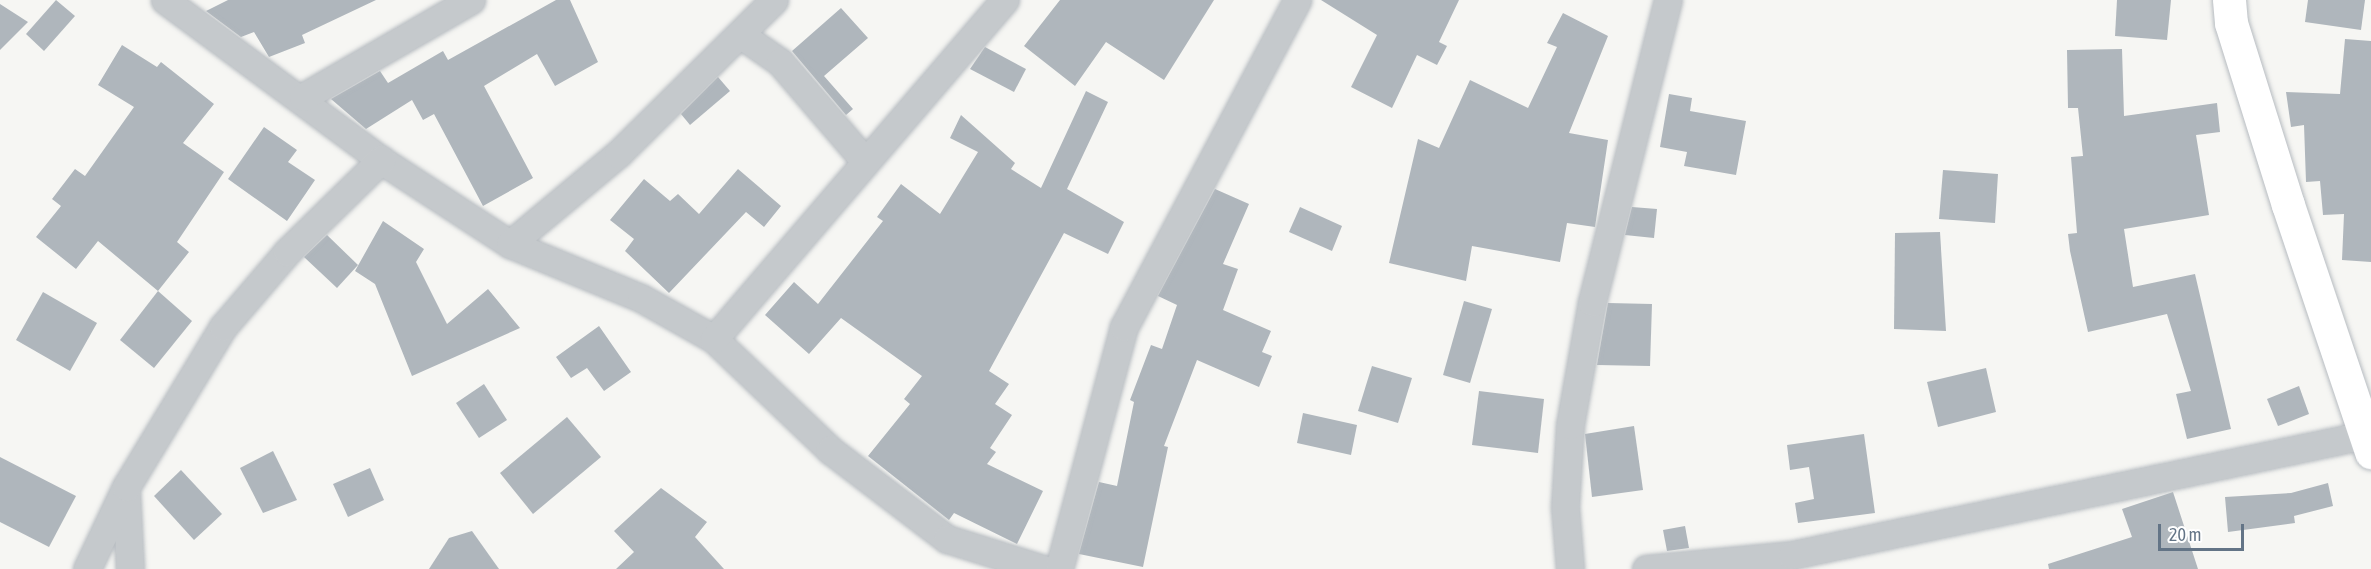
<!DOCTYPE html>
<html>
<head>
<meta charset="utf-8">
<style>
	body { margin:0 }
	#map { position:relative; width:2371px; height:569px; overflow:hidden; background:#f6f6f3; font-family:"Asap Condensed",sans-serif }
	div>[style] { position:absolute }
	[style*='--x'] { left:calc(var(--x)*1px); top:calc(var(--y)*1px); width:calc(var(--w)*1px); rotate:calc(var(--a)*1deg) }
	.building>* { inset:0; background:#afb6bc }
	.roads { filter:drop-shadow(0 0 2px #b7bcc1) drop-shadow(0 0 2px #b7bcc1) }
	.street>* { height:27px; margin:-13.5px; padding:0 13.5px; transform-origin:13.5px; border-radius:13.5px; background:#c5c9cc }
	.secondary>* { height:33px; margin:-16.5px; padding:0 16.5px; transform-origin:16.5px; border-radius:16.5px; background:#fff }
	span { translate:-50% -50%; white-space:nowrap; text-align:center; line-height:1.15; -webkit-text-stroke:6px #fff; paint-order:stroke }
	.scale { position:absolute; left:2158px; top:524px; width:86px; height:27px; box-sizing:border-box; border:3px solid #637486; border-top:0; padding-left:8px; font-size:18px; line-height:21px; white-space:nowrap; color:#637486; -webkit-text-stroke:4px #fff; paint-order:stroke }
</style>
</head>
<body>
<div id="map">
	<div class="building">
		<i style="clip-path:polygon(56px 0,75px 16px,44px 51px,26px 34px)"></i>
		<i style="clip-path:polygon(228px 0,376px 0,302px 35px,305px 43px,269px 57px,254px 32px,241px 37px,206px 11px)"></i>
		<i style="clip-path:polygon(556px 0,570px 0,598px 62px,555px 86px,537px 54px,484px 86px,533px 178px,483px 206px,434px 114px,423px 120px,412px 100px,366px 129px,331px 99px,380px 71px,388px 83px,443px 51px,448px 60px)"></i>
		<i style="clip-path:polygon(1060px 0,1214px 0,1164px 80px,1106px 42px,1075px 86px,1024px 46px)"></i>
		<i style="clip-path:polygon(1321px 0,1459px 0,1439px 42px,1447px 46px,1437px 65px,1417px 55px,1392px 108px,1351px 87px,1377px 35px)"></i>
		<i style="clip-path:polygon(2117px 0,2171px 0,2167px 40px,2115px 36px)"></i>
		<i style="clip-path:polygon(2308px 0,2365px 0,2361px 30px,2305px 22px)"></i>
		<i style="clip-path:polygon(0 4px,28px 22px,0 50px)"></i>
		<i style="clip-path:polygon(841px 8px,868px 38px,824px 76px,853px 109px,846px 115px,792px 51px)"></i>
		<i style="clip-path:polygon(1563px 13px,1608px 36px,1569px 133px,1608px 140px,1595px 227px,1567px 223px,1560px 262px,1472px 246px,1466px 281px,1389px 263px,1418px 139px,1439px 148px,1470px 80px,1528px 108px,1557px 47px,1547px 43px)"></i>
		<i style="clip-path:polygon(2345px 39px,2371px 41px,2371px 262px,2342px 260px,2344px 214px,2323px 215px,2320px 181px,2306px 182px,2304px 125px,2291px 127px,2286px 92px,2340px 94px)"></i>
		<i style="clip-path:polygon(122px 45px,157px 67px,161px 62px,214px 104px,183px 143px,224px 172px,177px 242px,189px 252px,158px 291px,98px 241px,76px 269px,36px 237px,61px 206px,52px 199px,75px 169px,85px 176px,134px 107px,98px 85px)"></i>
		<i style="clip-path:polygon(985px 47px,1026px 69px,1014px 92px,970px 69px)"></i>
		<i style="clip-path:polygon(2122px 49px,2124px 116px,2217px 103px,2220px 132px,2196px 135px,2209px 215px,2124px 229px,2133px 287px,2195px 274px,2231px 429px,2187px 439px,2176px 394px,2191px 391px,2167px 314px,2088px 332px,2070px 251px,2068px 234px,2077px 233px,2071px 157px,2083px 156px,2078px 108px,2068px 108px,2067px 50px)"></i>
		<i style="clip-path:polygon(718px 77px,730px 91px,690px 125px,681px 114px)"></i>
		<i style="clip-path:polygon(1086px 91px,1108px 102px,1067px 189px,1124px 222px,1108px 254px,1064px 233px,989px 371px,1009px 384px,995px 404px,1012px 415px,990px 448px,996px 452px,987px 464px,1043px 491px,1017px 544px,954px 513px,949px 520px,868px 456px,910px 404px,904px 399px,922px 376px,841px 318px,809px 354px,765px 315px,794px 282px,818px 304px,883px 221px,877px 217px,901px 184px,940px 214px,978px 152px,950px 138px,961px 115px,1015px 163px,1011px 169px,1041px 188px)"></i>
		<i style="clip-path:polygon(1669px 94px,1692px 98px,1690px 111px,1746px 121px,1736px 175px,1684px 166px,1687px 152px,1660px 147px)"></i>
		<i style="clip-path:polygon(264px 127px,297px 150px,288px 162px,315px 180px,287px 221px,228px 179px)"></i>
		<i style="clip-path:polygon(738px 169px,781px 206px,764px 227px,746px 212px,669px 293px,625px 251px,634px 239px,610px 220px,644px 179px,670px 201px,678px 194px,699px 214px)"></i>
		<i style="clip-path:polygon(1943px 170px,1998px 174px,1995px 223px,1939px 219px)"></i>
		<i style="clip-path:polygon(1215px 189px,1249px 204px,1223px 264px,1238px 269px,1223px 310px,1271px 331px,1262px 352px,1272px 356px,1259px 387px,1197px 360px,1164px 446px,1168px 447px,1143px 567px,1079px 554px,1099px 482px,1117px 486px,1134px 402px,1130px 400px,1151px 345px,1162px 349px,1177px 305px,1158px 296px)"></i>
		<i style="clip-path:polygon(1300px 207px,1342px 226px,1332px 251px,1289px 232px)"></i>
		<i style="clip-path:polygon(1632px 207px,1657px 209px,1654px 238px,1625px 235px)"></i>
		<i style="clip-path:polygon(383px 221px,424px 249px,416px 262px,447px 324px,488px 289px,520px 328px,412px 376px,375px 284px,355px 271px)"></i>
		<i style="clip-path:polygon(1940px 232px,1946px 331px,1894px 329px,1895px 233px)"></i>
		<i style="clip-path:polygon(327px 235px,358px 265px,337px 288px,304px 257px)"></i>
		<i style="clip-path:polygon(158px 291px,192px 321px,154px 368px,120px 340px)"></i>
		<i style="clip-path:polygon(43px 292px,97px 323px,70px 371px,16px 340px)"></i>
		<i style="clip-path:polygon(1464px 301px,1492px 309px,1470px 383px,1443px 375px)"></i>
		<i style="clip-path:polygon(1608px 303px,1652px 304px,1650px 366px,1597px 365px)"></i>
		<i style="clip-path:polygon(599px 326px,631px 372px,604px 391px,587px 368px,571px 378px,556px 357px)"></i>
		<i style="clip-path:polygon(1372px 366px,1412px 378px,1398px 423px,1358px 411px)"></i>
		<i style="clip-path:polygon(1986px 368px,1996px 412px,1938px 427px,1927px 382px)"></i>
		<i style="clip-path:polygon(484px 384px,507px 420px,479px 438px,456px 403px)"></i>
		<i style="clip-path:polygon(2299px 386px,2309px 414px,2278px 426px,2267px 399px)"></i>
		<i style="clip-path:polygon(1479px 391px,1544px 399px,1538px 453px,1472px 445px)"></i>
		<i style="clip-path:polygon(1303px 413px,1357px 425px,1351px 455px,1297px 443px)"></i>
		<i style="clip-path:polygon(567px 417px,601px 457px,533px 514px,500px 473px)"></i>
		<i style="clip-path:polygon(1634px 426px,1643px 490px,1592px 497px,1585px 434px)"></i>
		<i style="clip-path:polygon(1864px 434px,1875px 513px,1798px 523px,1795px 503px,1814px 499px,1809px 467px,1790px 470px,1787px 445px)"></i>
		<i style="clip-path:polygon(273px 451px,297px 500px,263px 513px,240px 468px)"></i>
		<i style="clip-path:polygon(0 457px,76px 496px,49px 547px,0 522px)"></i>
		<i style="clip-path:polygon(370px 468px,384px 500px,348px 517px,333px 484px)"></i>
		<i style="clip-path:polygon(181px 470px,222px 514px,194px 540px,154px 496px)"></i>
		<i style="clip-path:polygon(2328px 483px,2333px 506px,2294px 516px,2295px 523px,2228px 532px,2225px 497px,2291px 493px)"></i>
		<i style="clip-path:polygon(661px 488px,707px 522px,695px 537px,724px 569px,616px 569px,634px 552px,614px 531px)"></i>
		<i style="clip-path:polygon(2173px 492px,2198px 569px,2049px 569px,2048px 564px,2132px 537px,2122px 509px)"></i>
		<i style="clip-path:polygon(1685px 526px,1689px 548px,1667px 551px,1663px 530px)"></i>
		<i style="clip-path:polygon(472px 531px,499px 569px,429px 569px,449px 538px)"></i>
	</div>
	<div class="roads">
		<div class="street">
			<i style="--x:165;--y:0;--w:269;--a:36.5"></i>
			<i style="--x:381;--y:160;--w:154;--a:33.1"></i>
			<i style="--x:510;--y:244;--w:142;--a:22.4"></i>
			<i style="--x:641;--y:298;--w:84;--a:29.3"></i>
			<i style="--x:714;--y:339;--w:161;--a:43.7"></i>
			<i style="--x:830;--y:450;--w:147;--a:37.3"></i>
			<i style="--x:947;--y:539;--w:101;--a:17.4"></i>
			<i style="--x:741;--y:35;--w:47;--a:34.7"></i>
			<i style="--x:780;--y:62;--w:130;--a:49.4"></i>
			<i style="--x:303;--y:97;--w:194;--a:-30"></i>
			<i style="--x:510;--y:244;--w:141;--a:-39.8"></i>
			<i style="--x:618;--y:154;--w:219;--a:-44.6"></i>
			<i style="--x:714;--y:339;--w:447;--a:-49.4"></i>
			<i style="--x:126;--y:491;--w:78;--a:87.1"></i>
			<i style="--x:87;--y:569;--w:91;--a:-64.6"></i>
			<i style="--x:126;--y:487;--w:187;--a:-58.8"></i>
			<i style="--x:223;--y:327;--w:99;--a:-49.5"></i>
			<i style="--x:287;--y:252;--w:132;--a:-44.4"></i>
			<i style="--x:1059;--y:569;--w:251;--a:-75"></i>
			<i style="--x:1124;--y:327;--w:370;--a:-62.1"></i>
			<i style="--x:1570;--y:569;--w:62;--a:-94.6"></i>
			<i style="--x:1565;--y:507;--w:82;--a:-86.5"></i>
			<i style="--x:1570;--y:425;--w:125;--a:-79.9"></i>
			<i style="--x:1592;--y:302;--w:311;--a:-75.9"></i>
			<i style="--x:1646;--y:569;--w:147;--a:-5.5"></i>
			<i style="--x:1792;--y:555;--w:585;--a:-11.83"></i>
		</div>
		<div class="secondary">
			<i style="--x:2229;--y:0;--w:23;--a:85"></i>
			<i style="--x:2231;--y:23;--w:191;--a:72.6"></i>
			<i style="--x:2288;--y:205;--w:261;--a:71.4"></i>
		</div>
	</div>
	<div class="scale">20 m</div>
</div>
</body>
</html>
